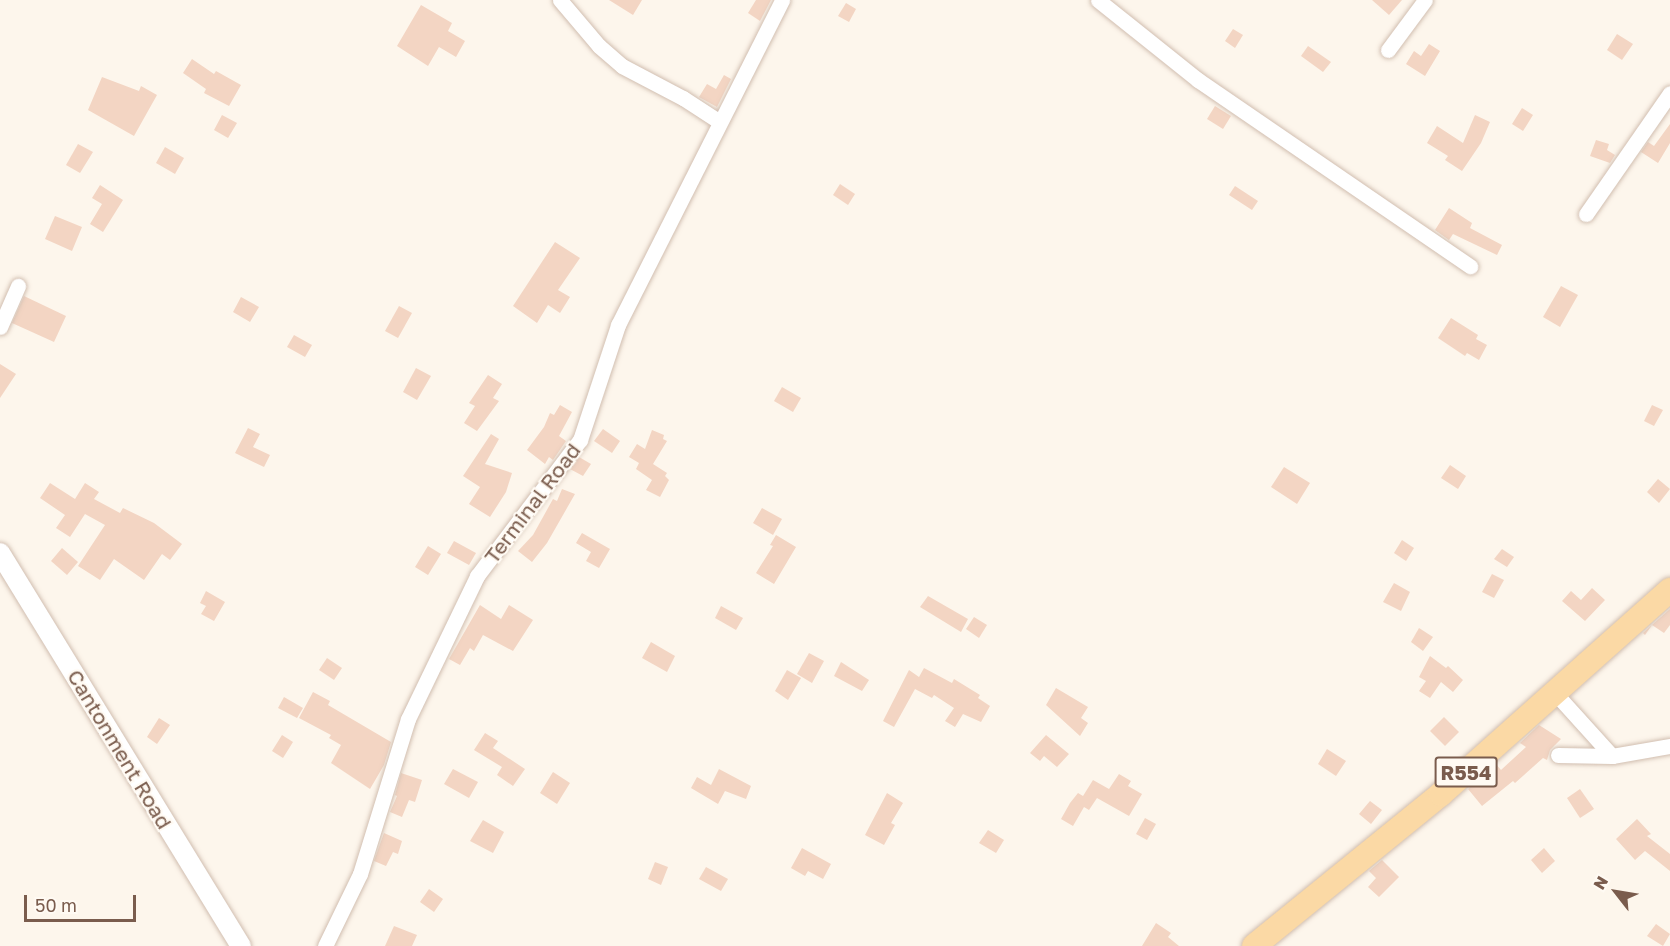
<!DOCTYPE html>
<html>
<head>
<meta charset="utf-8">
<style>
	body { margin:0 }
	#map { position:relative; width:1670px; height:946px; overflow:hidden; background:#fdf6ec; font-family:"Golos Text",sans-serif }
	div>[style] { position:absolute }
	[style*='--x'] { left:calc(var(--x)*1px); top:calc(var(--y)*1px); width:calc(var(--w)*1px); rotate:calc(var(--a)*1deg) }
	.building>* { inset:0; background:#f3d5c3 }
	.roads { filter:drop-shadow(0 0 2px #d1beb0) drop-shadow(0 0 2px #d1beb0) }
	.minor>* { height:15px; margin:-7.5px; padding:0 7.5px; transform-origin:7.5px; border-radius:7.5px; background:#fff }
	.tertiary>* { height:20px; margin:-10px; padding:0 10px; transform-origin:10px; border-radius:10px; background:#fff }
	.primary>* { height:24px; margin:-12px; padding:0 12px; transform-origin:12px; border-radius:12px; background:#fbd9a5 }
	span { translate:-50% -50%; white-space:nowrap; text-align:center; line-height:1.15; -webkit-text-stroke:4.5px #fffaf3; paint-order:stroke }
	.shield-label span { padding:2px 4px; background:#fffaf3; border:2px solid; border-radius:4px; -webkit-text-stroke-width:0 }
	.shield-label { font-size:20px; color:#7a5c4d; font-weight:700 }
	.street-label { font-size:21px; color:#7a5c4d }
	.north { position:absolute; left:1586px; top:862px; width:60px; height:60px; -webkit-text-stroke:4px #fffaf3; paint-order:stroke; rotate:301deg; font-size:16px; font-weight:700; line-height:24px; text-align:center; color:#7a5c4d }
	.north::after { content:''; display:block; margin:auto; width:21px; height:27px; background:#7a5c4d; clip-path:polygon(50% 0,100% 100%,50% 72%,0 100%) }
	.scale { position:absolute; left:24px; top:895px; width:112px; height:27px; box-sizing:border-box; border:3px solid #7a5c4d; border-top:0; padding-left:8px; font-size:18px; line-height:21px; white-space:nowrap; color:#7a5c4d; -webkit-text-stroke:4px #fffaf3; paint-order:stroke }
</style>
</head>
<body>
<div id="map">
	<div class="building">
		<i style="clip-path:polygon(609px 0,642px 0,633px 15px)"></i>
		<i style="clip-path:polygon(756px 0,771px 0,760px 21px,748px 13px)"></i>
		<i style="clip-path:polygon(1372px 0,1402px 0,1389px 15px)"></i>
		<i style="clip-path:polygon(846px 3px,856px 9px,849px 22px,838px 16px)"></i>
		<i style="clip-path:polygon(421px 5px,452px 23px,448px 31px,465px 41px,456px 57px,439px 47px,428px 66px,397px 46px)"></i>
		<i style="clip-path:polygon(1233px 29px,1243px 35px,1235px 48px,1225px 41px)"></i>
		<i style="clip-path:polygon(1617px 34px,1633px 44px,1622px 60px,1607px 50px)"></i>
		<i style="clip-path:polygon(1429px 44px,1440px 51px,1425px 76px,1406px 64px,1414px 51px,1421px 56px)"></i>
		<i style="clip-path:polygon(1308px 46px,1331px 62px,1323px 72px,1301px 56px)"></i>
		<i style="clip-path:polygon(192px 59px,214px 74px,216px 71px,241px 85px,229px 106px,204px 93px,206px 89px,183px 73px)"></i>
		<i style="clip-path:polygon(724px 75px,731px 79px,717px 107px,699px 97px,707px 84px,716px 89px)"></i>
		<i style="clip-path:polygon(102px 77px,139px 91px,141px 86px,157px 95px,134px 136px,88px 110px)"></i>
		<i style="clip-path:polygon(1215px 106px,1231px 116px,1223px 129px,1207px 119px)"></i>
		<i style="clip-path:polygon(1522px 108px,1533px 115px,1523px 131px,1512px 124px)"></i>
		<i style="clip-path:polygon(222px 115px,237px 123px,228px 138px,214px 130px)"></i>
		<i style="clip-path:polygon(1475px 115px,1490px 122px,1481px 143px,1462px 171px,1445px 160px,1448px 156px,1427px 143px,1437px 126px,1463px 143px)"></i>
		<i style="clip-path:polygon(1670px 124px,1670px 143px,1658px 163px,1641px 152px,1648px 142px,1654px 146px)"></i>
		<i style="clip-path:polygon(1596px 140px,1609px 144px,1607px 150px,1615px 155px,1610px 163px,1590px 156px)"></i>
		<i style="clip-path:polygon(78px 144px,93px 152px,80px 173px,66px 165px)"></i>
		<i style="clip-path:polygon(165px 147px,184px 158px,175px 174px,156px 163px)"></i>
		<i style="clip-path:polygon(840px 184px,855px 194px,848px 205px,833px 195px)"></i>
		<i style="clip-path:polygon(100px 185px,123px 200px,103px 232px,90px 224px,102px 204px,92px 198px)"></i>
		<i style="clip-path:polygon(1235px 186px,1258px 201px,1252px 210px,1229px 195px)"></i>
		<i style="clip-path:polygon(1449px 208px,1472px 223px,1470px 228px,1502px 245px,1497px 255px,1453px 234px,1449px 240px,1435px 230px)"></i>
		<i style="clip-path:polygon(55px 216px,82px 227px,72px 251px,45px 239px)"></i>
		<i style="clip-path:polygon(555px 242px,580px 258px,558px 290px,570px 297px,560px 313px,548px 305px,537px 323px,513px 306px)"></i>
		<i style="clip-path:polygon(1561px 286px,1578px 295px,1560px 327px,1543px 317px)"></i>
		<i style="clip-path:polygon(24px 296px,66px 316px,54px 342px,12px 323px)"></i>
		<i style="clip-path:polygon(241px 297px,259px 307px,250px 322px,233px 312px)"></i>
		<i style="clip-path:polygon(399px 306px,412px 313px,398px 338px,385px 331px)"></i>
		<i style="clip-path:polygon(1451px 318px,1478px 335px,1476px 339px,1487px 345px,1479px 360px,1467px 353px,1465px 356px,1438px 338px)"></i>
		<i style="clip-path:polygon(294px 335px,312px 345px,305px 357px,287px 347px)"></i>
		<i style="clip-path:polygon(0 364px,16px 374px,0 398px)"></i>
		<i style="clip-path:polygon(416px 368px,431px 376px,417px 400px,403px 392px)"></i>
		<i style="clip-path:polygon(488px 375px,502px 384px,493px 398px,499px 401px,477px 431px,464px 423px,475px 406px,469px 403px)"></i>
		<i style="clip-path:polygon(782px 387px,801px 398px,793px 412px,774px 401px)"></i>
		<i style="clip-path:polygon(560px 405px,572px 412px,559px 436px,566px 441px,553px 460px,549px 457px,545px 464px,527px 450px,544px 427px,550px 413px,554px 415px)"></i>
		<i style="clip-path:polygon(1652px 405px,1663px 410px,1654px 426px,1644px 421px)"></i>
		<i style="clip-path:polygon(248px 428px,260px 434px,253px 447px,270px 455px,264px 467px,235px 453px)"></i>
		<i style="clip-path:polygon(603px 429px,620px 441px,612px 453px,594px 441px)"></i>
		<i style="clip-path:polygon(652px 430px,664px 435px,663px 439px,667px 441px,653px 464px,667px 473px,665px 476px,669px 480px,660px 497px,646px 490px,652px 480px,636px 469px,639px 463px,629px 457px,637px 444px,645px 449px)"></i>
		<i style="clip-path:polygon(491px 434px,499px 439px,485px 464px,512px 473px,506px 492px,490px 517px,469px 504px,480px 487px,463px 476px)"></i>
		<i style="clip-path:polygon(579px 457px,591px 464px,583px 476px,570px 469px)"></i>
		<i style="clip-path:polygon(1450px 465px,1466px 476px,1458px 489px,1441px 478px)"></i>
		<i style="clip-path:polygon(1284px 467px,1310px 483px,1297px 504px,1271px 487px)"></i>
		<i style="clip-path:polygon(1658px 479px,1670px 489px,1659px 503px,1647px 492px)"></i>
		<i style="clip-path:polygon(50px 483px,75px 499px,85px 483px,99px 492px,94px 499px,120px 513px,123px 508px,154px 523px,182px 544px,170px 560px,162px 554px,144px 580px,114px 559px,100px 580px,78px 566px,105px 525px,85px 514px,70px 537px,56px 528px,65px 515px,40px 498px)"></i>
		<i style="clip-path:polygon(562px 489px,575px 494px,547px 543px,532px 562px,518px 551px,533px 535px,553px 499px,557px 501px)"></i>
		<i style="clip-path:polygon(762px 508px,782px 519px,773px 535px,753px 523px)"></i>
		<i style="clip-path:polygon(582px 533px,610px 549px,599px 568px,586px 561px,591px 552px,576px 543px)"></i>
		<i style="clip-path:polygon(776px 535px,796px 547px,774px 584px,756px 573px,773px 546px,770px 545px)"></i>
		<i style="clip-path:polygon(1402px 540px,1414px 548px,1406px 561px,1394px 553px)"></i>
		<i style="clip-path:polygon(454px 541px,476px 553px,469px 565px,447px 553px)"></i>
		<i style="clip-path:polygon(428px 546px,441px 554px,428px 575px,415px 567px)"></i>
		<i style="clip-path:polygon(62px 548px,78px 562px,67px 575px,51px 561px)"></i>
		<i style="clip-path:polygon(1502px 549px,1514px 557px,1507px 567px,1494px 559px)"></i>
		<i style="clip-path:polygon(1492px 574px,1504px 580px,1494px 598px,1482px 592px)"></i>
		<i style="clip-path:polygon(1394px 583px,1410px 592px,1401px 611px,1383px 602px)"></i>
		<i style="clip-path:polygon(1592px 588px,1605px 600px,1585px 621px,1562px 601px,1571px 591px,1581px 600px)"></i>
		<i style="clip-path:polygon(206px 591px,225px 602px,214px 621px,201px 614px,206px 606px,200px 603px)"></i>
		<i style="clip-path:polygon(928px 596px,968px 619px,961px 632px,920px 607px)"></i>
		<i style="clip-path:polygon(480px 605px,501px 619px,509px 605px,533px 620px,513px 651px,483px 635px,474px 651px,470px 648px,460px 665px,449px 659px)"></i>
		<i style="clip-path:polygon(721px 606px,743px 618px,736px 630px,715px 618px)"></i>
		<i style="clip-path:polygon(1670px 609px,1670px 625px,1664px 633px,1652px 625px,1645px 635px,1643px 633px)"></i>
		<i style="clip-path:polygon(974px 617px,987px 625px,979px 638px,966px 629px)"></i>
		<i style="clip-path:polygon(1419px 628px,1433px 637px,1423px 651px,1411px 642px)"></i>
		<i style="clip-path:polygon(651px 642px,675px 656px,667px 672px,642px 658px)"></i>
		<i style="clip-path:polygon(809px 653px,824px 661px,812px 683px,797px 674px)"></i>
		<i style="clip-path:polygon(1430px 656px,1446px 668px,1448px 666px,1463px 680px,1453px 692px,1441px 682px,1430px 698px,1419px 691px,1426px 681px,1419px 677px)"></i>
		<i style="clip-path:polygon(327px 658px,342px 668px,334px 680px,319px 670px)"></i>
		<i style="clip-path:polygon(841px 662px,869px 680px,862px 691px,834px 676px)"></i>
		<i style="clip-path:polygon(924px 668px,952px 683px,954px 679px,980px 695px,978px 698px,990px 706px,981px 722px,963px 714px,955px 727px,945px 721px,954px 708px,934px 695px,932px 698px,915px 689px,894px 727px,883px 721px,909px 670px,919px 677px)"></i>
		<i style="clip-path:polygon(787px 670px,801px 678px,788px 700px,775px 691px)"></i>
		<i style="clip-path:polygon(1056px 688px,1088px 707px,1081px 718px,1088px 723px,1080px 736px,1046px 705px)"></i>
		<i style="clip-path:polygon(313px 692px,330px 701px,328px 705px,391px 742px,384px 765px,370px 789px,331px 763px,341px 745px,329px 738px,331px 735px,299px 718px)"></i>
		<i style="clip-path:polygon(284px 697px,303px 708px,297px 718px,278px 708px)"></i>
		<i style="clip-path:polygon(1444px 717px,1459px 732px,1445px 746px,1430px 731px)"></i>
		<i style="clip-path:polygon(159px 718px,170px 725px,157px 744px,147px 737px)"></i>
		<i style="clip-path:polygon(1539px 725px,1561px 739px,1550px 750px,1547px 760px,1543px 758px,1515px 783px,1513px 781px,1482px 806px,1468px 789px,1496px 764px,1501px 770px,1526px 747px,1520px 743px)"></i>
		<i style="clip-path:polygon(485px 733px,498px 741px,493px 748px,525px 769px,513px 786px,497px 775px,502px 767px,474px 750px)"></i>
		<i style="clip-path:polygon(282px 735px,293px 742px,283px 758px,272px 751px)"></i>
		<i style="clip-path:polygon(1046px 735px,1069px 754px,1057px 767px,1044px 756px,1040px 761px,1030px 753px)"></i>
		<i style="clip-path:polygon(1327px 749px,1346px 761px,1336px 776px,1318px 764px)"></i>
		<i style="clip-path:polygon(453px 769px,478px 782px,469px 798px,444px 784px)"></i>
		<i style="clip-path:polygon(719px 769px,751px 786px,746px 799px,725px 791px,718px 804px,691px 788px,697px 777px,711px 785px)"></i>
		<i style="clip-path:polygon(553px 772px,570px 783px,557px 804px,540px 793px)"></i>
		<i style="clip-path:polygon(401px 773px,422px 780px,415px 802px,409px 800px,402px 817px,390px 812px,397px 796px,395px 795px)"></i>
		<i style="clip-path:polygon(1119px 774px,1131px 781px,1128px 786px,1142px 794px,1129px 816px,1097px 798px,1089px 810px,1084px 807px,1073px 826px,1061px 819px,1070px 803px,1078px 793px,1083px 796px,1093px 780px,1109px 789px)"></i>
		<i style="clip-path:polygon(1580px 789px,1594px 809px,1580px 818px,1567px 798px)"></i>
		<i style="clip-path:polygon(887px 793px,903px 803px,891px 823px,895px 825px,884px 845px,865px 835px)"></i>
		<i style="clip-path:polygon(1370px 801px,1382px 810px,1371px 824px,1359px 814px)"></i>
		<i style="clip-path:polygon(1145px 818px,1156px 824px,1147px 840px,1136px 834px)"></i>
		<i style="clip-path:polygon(1637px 819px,1651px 834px,1647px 836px,1670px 854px,1670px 871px,1645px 851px,1635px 860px,1616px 839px)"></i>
		<i style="clip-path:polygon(483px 820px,504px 832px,493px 853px,470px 841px)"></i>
		<i style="clip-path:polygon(988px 830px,1004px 840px,996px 853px,979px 843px)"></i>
		<i style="clip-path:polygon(384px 833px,402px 841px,398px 854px,393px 852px,386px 866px,374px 861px)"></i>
		<i style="clip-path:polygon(802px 848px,831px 864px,823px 879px,808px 871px,805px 876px,791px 868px)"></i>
		<i style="clip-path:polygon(1544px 848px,1555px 861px,1542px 873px,1531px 860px)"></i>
		<i style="clip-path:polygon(1382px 860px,1399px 877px,1379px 897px,1368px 887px,1376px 878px,1369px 871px)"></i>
		<i style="clip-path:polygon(655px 862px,668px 867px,661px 885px,648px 879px)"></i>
		<i style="clip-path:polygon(706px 867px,728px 879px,721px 891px,699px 879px)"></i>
		<i style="clip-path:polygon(429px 889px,443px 899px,434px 912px,420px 902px)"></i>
		<i style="clip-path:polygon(1156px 923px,1171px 933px,1168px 937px,1179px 946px,1142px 946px)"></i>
		<i style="clip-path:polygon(1656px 924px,1670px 934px,1663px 946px,1647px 936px)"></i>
		<i style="clip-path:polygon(394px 926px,417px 935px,412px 946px,385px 946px)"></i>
	</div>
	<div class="roads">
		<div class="minor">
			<i style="--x:560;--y:0;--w:60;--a:49.7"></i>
			<i style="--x:599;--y:46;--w:30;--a:41"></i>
			<i style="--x:622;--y:66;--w:69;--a:27.7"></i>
			<i style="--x:683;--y:98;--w:44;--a:33"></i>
			<i style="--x:1098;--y:0;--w:128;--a:38.7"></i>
			<i style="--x:1198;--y:80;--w:330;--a:34.4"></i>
			<i style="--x:1388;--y:50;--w:62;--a:-53.5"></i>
			<i style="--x:1586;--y:214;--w:147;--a:-55.2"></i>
			<i style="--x:0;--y:327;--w:45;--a:-66.3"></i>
			<i style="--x:1555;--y:693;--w:85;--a:47.9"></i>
			<i style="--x:1612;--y:756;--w:59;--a:-9.8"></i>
			<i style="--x:1558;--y:755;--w:54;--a:1.1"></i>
			<i style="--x:325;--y:946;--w:80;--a:-64.1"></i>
			<i style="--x:360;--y:874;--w:162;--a:-72.8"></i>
			<i style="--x:408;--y:719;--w:159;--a:-64.2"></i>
			<i style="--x:477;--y:576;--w:171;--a:-52.9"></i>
			<i style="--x:580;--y:440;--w:121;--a:-71.7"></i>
			<i style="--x:618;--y:325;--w:364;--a:-63.2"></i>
		</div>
		<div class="tertiary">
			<i style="--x:0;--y:553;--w:461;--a:58.5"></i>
		</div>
		<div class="primary">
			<i style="--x:1254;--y:946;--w:241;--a:-39.1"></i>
			<i style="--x:1441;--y:794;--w:307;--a:-41.7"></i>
		</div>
	</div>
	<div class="shield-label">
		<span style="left:1466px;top:772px">R554</span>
	</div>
	<div class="street-label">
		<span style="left:532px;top:503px;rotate:-53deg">Terminal Road</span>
		<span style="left:120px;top:749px;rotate:59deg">Cantonment Road</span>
	</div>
	<div class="north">N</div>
	<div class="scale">50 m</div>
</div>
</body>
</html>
